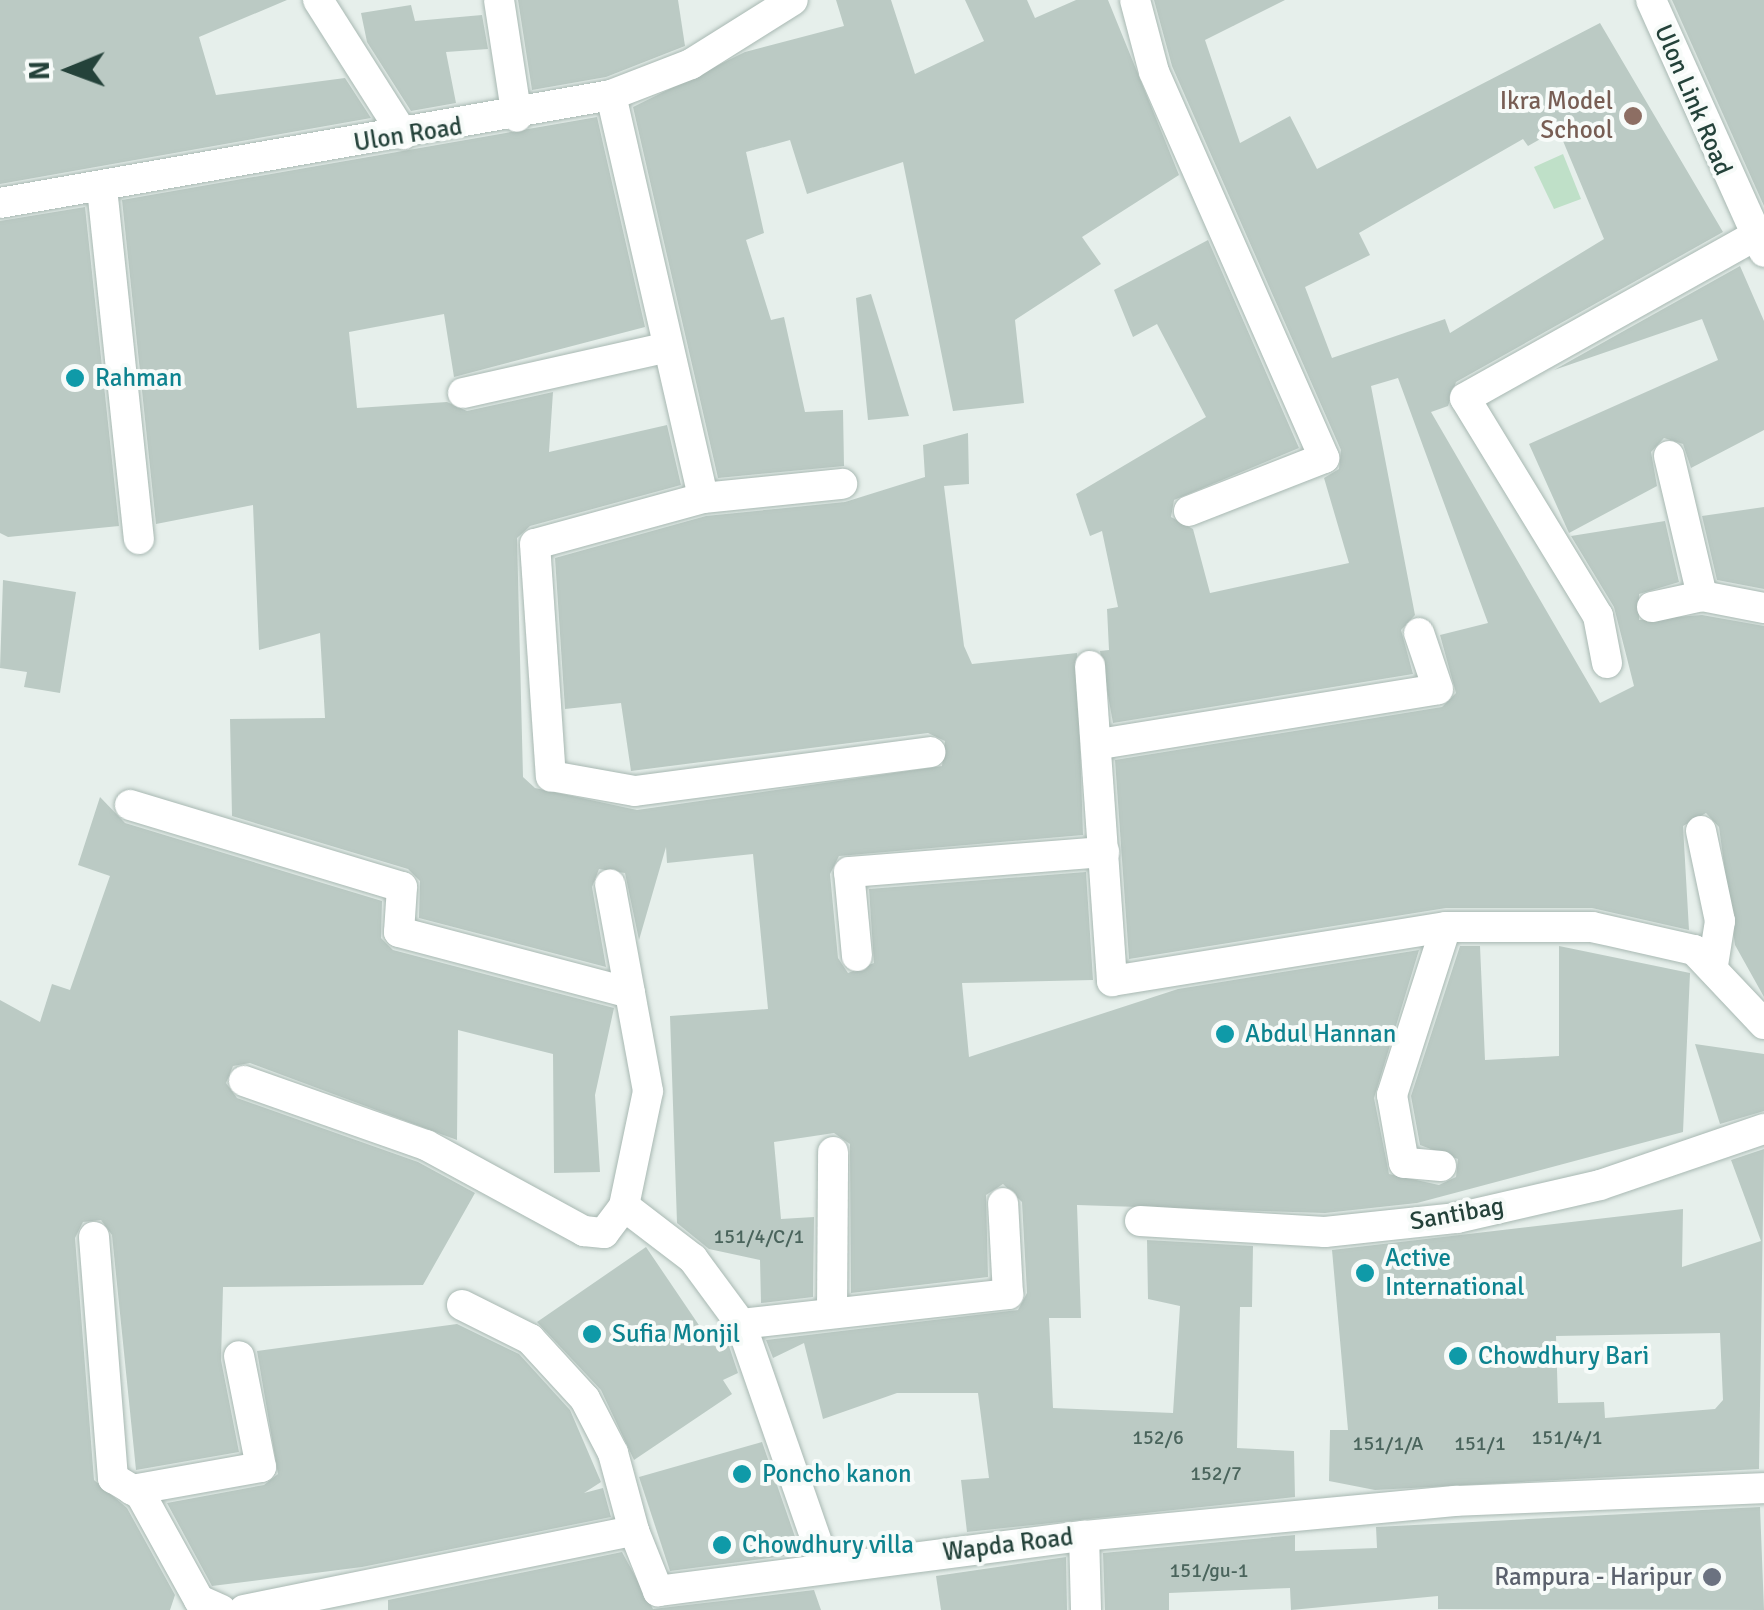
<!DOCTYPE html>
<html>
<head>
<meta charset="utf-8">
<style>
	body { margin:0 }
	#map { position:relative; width:1764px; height:1610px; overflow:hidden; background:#e6efeb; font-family:Signika,sans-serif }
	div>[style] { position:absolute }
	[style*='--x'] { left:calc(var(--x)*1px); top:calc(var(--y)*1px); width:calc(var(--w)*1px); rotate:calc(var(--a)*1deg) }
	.green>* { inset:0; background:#bfe0c8 }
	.building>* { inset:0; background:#bbcac4 }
	.roads { filter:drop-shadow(0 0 2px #a8b8b2) drop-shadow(0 0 2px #a8b8b2) }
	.street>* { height:30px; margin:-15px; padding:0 15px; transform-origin:15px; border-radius:15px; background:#fff }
	.secondary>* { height:30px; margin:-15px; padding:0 15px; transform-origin:15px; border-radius:15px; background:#fff }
	.dots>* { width:28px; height:28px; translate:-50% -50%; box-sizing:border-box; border:5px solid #f7fbf9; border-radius:50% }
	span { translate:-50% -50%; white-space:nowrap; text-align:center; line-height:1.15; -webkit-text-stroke:8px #f7fbf9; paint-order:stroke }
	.number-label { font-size:20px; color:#4a645c }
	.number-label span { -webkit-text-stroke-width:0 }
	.street-label { font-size:25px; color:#24423a }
	.education-label { font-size:25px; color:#785e54 }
	.right { translate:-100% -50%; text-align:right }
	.culture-label { font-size:25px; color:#0d838f }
	.left { translate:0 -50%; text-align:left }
	.worship-label { font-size:25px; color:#5b616d }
	.north { position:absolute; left:20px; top:20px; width:100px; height:100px; -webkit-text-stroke:8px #f7fbf9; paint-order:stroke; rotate:269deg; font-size:28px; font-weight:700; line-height:40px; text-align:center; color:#24423a }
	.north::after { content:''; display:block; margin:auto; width:35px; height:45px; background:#24423a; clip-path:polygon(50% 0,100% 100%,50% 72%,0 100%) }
</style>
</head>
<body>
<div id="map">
	<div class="green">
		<i style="clip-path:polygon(1563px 154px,1581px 199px,1554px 209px,1534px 167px)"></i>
	</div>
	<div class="building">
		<i style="clip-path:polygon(0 0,287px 0,199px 37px,216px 95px,345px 78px,371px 118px,0 184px)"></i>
		<i style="clip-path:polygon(518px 0,678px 0,685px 46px,606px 77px,532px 90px)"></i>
		<i style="clip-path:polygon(836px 0,891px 0,915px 74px,984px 41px,965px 0,1027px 0,1035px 18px,1076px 0,1108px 0,1179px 175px,1082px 237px,1101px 264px,1015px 320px,1024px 403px,953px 411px,903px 162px,807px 194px,790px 140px,746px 152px,764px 233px,746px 240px,771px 320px,784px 317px,805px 412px,843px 410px,844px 466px,718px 478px,633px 107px,745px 52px,844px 26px)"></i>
		<i style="clip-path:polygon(evenodd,1154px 0,1285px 0,1205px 40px,1240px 143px,1290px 116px,1317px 169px,1600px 23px,1723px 232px,1456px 382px,1448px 406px,1431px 412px,1600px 703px,1634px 686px,1614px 607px,1571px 536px,1665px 521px,1679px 582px,1639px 594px,1639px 620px,1702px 615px,1764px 626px,1764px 997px,1735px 945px,1719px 827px,1706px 813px,1683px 826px,1689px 930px,1592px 908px,1446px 908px,1129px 959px,1115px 760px,1442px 707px,1456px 693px,1440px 635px,1488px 623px,1398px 378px,1371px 386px,1415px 615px,1401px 630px,1413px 674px,1113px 723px,1100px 651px,1109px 650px,1107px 609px,1118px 607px,1102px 531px,1090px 536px,1076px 494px,1206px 417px,1157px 324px,1133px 337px,1114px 290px,1208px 240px,1299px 448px,1174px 500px,1171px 517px,1193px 529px,1210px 593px,1349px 563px,1324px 478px,1339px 469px,1341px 450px,1172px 66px,1154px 0,1558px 129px,1604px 239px,1450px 333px,1445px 319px,1332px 358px,1305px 287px,1370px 255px,1359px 233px,1523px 139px,1528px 146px,1558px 129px)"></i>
		<i style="clip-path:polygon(1672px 0,1764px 0,1764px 206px)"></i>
		<i style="clip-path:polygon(411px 5px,415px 21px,482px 15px,488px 49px,446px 52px,456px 103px,411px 111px,367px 42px,361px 13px)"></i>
		<i style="clip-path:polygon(597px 117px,645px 327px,454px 377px,444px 314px,349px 332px,357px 408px,447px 402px,467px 411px,553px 392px,549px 452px,667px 425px,681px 485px,530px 526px,517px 538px,523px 777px,535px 788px,637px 810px,942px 766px,945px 741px,928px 733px,631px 771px,621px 703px,565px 709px,555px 558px,706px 516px,845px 502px,925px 477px,923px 445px,968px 433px,969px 484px,944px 486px,964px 646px,972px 664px,1077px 653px,1083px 835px,839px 856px,830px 874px,838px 958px,848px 973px,874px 963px,869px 889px,1086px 872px,1093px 980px,962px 983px,969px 1057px,1178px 989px,1419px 950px,1374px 1098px,1389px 1174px,1439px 1185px,1456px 1177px,1458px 1159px,1420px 1145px,1411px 1096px,1460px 946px,1480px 946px,1485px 1060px,1559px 1056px,1559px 946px,1690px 973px,1683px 1132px,1417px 1203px,1325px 1213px,1077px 1205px,1081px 1318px,1049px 1318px,1053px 1408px,1173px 1413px,1180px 1306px,1148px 1299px,1147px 1240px,1253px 1246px,1252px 1307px,1240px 1307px,1237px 1448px,1294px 1451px,1295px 1497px,967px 1532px,961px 1480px,989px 1478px,978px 1393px,897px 1393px,823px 1419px,804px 1343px,773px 1358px,766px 1340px,1018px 1310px,1027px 1293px,1022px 1202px,1003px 1184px,986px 1195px,988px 1277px,851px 1293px,850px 1144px,834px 1133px,774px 1142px,781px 1219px,814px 1217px,813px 1297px,761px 1303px,760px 1260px,709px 1249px,677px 1223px,670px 1016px,768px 1009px,753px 854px,667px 863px,666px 847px,639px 940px,625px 873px,599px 869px,592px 887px,606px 967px,419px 918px,420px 881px,408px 869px,232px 816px,230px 719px,325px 718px,320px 633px,259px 650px,253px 505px,156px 524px,122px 200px)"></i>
		<i style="clip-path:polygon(85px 207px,119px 526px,8px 537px,0 533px,0 221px)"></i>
		<i style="clip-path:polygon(1740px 266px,1764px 321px,1764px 430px,1691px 468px,1683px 444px,1664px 438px,1651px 452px,1657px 486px,1569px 533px,1529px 444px,1718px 360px,1702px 319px,1554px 370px)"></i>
		<i style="clip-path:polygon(871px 294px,909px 416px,868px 420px,856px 298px)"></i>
		<i style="clip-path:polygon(1764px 507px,1764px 589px,1717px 580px,1702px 516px)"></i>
		<i style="clip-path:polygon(3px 580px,76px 592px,60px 693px,24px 687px,27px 672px,0 668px)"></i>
		<i style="clip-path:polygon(100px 797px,125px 823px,382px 901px,381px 938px,393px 950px,614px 1008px,595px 1095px,600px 1172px,554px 1173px,553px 1054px,458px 1030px,457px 1140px,250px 1063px,233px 1066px,226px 1083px,237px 1098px,418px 1162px,475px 1193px,423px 1285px,223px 1287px,221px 1360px,239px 1452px,136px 1470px,112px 1235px,101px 1220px,83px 1222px,75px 1238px,94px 1480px,127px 1508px,175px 1595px,170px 1610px,0 1610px,0 1000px,40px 1022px,52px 984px,70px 990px,110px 876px,78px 865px)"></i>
		<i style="clip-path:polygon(1695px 1044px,1764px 1054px,1764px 1111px,1720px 1124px)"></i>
		<i style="clip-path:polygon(evenodd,1764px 1149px,1759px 1469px,1375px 1490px,1329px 1481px,1330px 1430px,1348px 1430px,1332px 1250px,1683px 1209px,1682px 1267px,1761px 1241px,1731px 1160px,1764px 1149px,1720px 1333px,1723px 1400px,1715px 1409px,1605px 1418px,1604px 1402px,1558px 1403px,1556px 1336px,1720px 1333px)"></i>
		<i style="clip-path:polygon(646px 1247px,709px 1340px,725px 1334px,738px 1373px,723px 1380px,732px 1394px,634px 1460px,601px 1390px,537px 1322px)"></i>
		<i style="clip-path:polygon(457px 1324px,519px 1354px,570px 1410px,601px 1482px,584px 1493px,603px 1488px,611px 1517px,362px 1567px,212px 1586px,167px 1503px,264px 1485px,278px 1474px,257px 1351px)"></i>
		<i style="clip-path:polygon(762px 1442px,801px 1554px,670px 1571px,639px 1477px)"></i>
		<i style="clip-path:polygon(1760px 1507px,1764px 1610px,1438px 1609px,1438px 1596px,1291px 1610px,1290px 1588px,1169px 1593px,1169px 1610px,1105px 1610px,1103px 1553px,1295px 1535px,1295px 1551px,1377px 1548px,1376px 1527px)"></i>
		<i style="clip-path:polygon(622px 1552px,653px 1609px,814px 1590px,821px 1610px,388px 1610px,388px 1600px)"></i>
		<i style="clip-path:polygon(1066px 1557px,1067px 1610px,941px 1610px,936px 1576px)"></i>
	</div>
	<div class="roads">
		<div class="street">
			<i style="--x:318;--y:0;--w:159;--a:57.6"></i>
			<i style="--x:499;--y:0;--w:118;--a:81.3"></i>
			<i style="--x:1135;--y:0;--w:74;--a:75.2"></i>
			<i style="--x:1154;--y:72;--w:422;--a:66.2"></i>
			<i style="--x:1324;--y:458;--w:145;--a:158.6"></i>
			<i style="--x:1651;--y:0;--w:276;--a:65.8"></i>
			<i style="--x:611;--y:95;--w:413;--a:77.1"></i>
			<i style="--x:703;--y:498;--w:174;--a:164.7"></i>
			<i style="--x:535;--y:544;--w:233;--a:86.1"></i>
			<i style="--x:551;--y:776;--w:85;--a:10.1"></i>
			<i style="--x:635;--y:791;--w:298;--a:-7.5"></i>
			<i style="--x:102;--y:188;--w:353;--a:84"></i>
			<i style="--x:0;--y:203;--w:620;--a:-10.02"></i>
			<i style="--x:611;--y:95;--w:86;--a:-21.2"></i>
			<i style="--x:691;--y:64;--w:120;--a:-32.1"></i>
			<i style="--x:463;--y:393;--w:210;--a:-12.6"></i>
			<i style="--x:1669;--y:456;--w:144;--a:76.7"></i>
			<i style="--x:703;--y:498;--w:140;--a:-5.8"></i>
			<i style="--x:1652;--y:607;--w:51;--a:-12.4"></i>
			<i style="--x:1702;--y:596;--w:63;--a:11"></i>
			<i style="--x:1607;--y:663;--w:48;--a:-100.8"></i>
			<i style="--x:1598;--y:616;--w:255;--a:-121.4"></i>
			<i style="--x:1465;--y:398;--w:332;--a:-29.2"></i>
			<i style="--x:1090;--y:666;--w:316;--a:86"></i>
			<i style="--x:1112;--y:981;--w:338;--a:-9.2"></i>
			<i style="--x:1446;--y:927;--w:146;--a:0"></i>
			<i style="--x:1592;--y:927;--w:105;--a:12.7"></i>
			<i style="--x:1694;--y:950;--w:102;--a:46.6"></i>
			<i style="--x:1100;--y:744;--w:342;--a:-9.2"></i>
			<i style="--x:1438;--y:689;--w:59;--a:-108.7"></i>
			<i style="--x:130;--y:805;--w:284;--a:16.8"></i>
			<i style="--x:402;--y:887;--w:45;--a:93.8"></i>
			<i style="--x:399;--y:932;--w:239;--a:14.8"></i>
			<i style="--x:1701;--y:831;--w:92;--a:78.1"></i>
			<i style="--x:1720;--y:921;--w:45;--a:99"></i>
			<i style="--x:857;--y:956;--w:84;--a:-95.4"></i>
			<i style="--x:849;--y:872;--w:256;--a:-4.5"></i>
			<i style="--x:244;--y:1081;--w:193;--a:19.4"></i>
			<i style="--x:426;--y:1145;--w:180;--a:28.6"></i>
			<i style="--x:584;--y:1231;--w:20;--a:6"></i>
			<i style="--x:604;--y:1233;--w:34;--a:-53"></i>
			<i style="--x:624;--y:1206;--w:117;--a:-78.2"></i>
			<i style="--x:648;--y:1091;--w:210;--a:-100.4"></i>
			<i style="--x:1441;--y:1166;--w:37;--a:-175"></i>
			<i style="--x:1404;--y:1163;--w:69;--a:-100"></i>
			<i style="--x:1392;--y:1095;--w:176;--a:-72.2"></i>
			<i style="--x:624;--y:1206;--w:87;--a:37.5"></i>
			<i style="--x:693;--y:1259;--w:81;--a:53.6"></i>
			<i style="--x:741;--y:1324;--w:253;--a:70.8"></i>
			<i style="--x:1140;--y:1221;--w:185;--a:3.4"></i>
			<i style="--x:1325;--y:1232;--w:133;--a:-6.1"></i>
			<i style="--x:1457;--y:1218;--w:147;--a:-13"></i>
			<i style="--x:1600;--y:1185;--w:173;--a:-18.9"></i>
			<i style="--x:94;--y:1237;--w:242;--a:85.5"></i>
			<i style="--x:113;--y:1478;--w:33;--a:31"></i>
			<i style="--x:141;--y:1495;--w:120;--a:61.1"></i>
			<i style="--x:199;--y:1600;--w:24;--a:24"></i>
			<i style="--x:462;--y:1305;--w:76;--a:26.6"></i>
			<i style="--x:530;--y:1339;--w:81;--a:47.5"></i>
			<i style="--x:585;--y:1399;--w:61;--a:62.6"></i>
			<i style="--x:613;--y:1453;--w:81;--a:74.9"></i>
			<i style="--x:832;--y:1312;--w:160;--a:-89.6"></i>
			<i style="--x:741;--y:1324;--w:269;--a:-6.4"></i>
			<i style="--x:1008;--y:1294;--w:91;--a:-93.1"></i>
			<i style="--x:132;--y:1490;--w:131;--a:-10.1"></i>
			<i style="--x:261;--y:1467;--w:113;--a:-101.2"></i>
			<i style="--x:244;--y:1610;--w:398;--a:-11.5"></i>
			<i style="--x:634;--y:1531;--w:65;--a:68.2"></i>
			<i style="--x:658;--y:1591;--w:430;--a:-7.4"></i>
		</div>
		<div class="secondary">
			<i style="--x:1086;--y:1610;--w:74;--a:-91.5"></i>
			<i style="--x:1084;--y:1536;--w:373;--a:-5.4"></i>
			<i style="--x:1455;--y:1501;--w:309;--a:-2.4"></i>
		</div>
	</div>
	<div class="dots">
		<i style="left:1633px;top:116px;background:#8d6e63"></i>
		<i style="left:75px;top:378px;background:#0f9aa8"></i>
		<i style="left:1225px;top:1034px;background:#0f9aa8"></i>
		<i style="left:1365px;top:1273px;background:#0f9aa8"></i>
		<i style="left:592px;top:1334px;background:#0f9aa8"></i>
		<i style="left:1458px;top:1356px;background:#0f9aa8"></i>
		<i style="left:742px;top:1474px;background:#0f9aa8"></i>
		<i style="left:722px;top:1545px;background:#0f9aa8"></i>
		<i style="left:1712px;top:1577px;background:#6b7280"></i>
	</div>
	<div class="number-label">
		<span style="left:759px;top:1236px">151/4/C/1</span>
		<span style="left:1158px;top:1437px">152/6</span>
		<span style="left:1567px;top:1437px">151/4/1</span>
		<span style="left:1388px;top:1443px">151/1/A</span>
		<span style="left:1480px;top:1443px">151/1</span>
		<span style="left:1216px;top:1473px">152/7</span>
		<span style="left:1209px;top:1570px">151/gu-1</span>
	</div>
	<div class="street-label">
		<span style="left:1693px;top:100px;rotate:67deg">Ulon Link Road</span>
		<span style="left:408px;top:135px;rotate:-9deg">Ulon Road</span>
		<span style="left:1457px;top:1214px;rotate:-10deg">Santibag</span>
		<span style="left:1008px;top:1545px;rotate:-7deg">Wapda Road</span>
	</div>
	<div class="education-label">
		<span class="right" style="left:1613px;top:116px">Ikra Model<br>School</span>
	</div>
	<div class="culture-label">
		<span class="left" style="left:95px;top:378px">Rahman</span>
		<span class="left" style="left:1245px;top:1034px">Abdul Hannan</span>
		<span class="left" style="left:1385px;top:1273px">Active<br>International</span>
		<span class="left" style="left:612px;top:1334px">Sufia Monjil</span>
		<span class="left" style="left:1478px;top:1356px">Chowdhury Bari</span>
		<span class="left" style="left:762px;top:1474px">Poncho kanon</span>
		<span class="left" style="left:742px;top:1545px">Chowdhury villa</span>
	</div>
	<div class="worship-label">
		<span class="right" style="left:1692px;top:1577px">Rampura - Haripur</span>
	</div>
	<div class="north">N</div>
</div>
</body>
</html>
